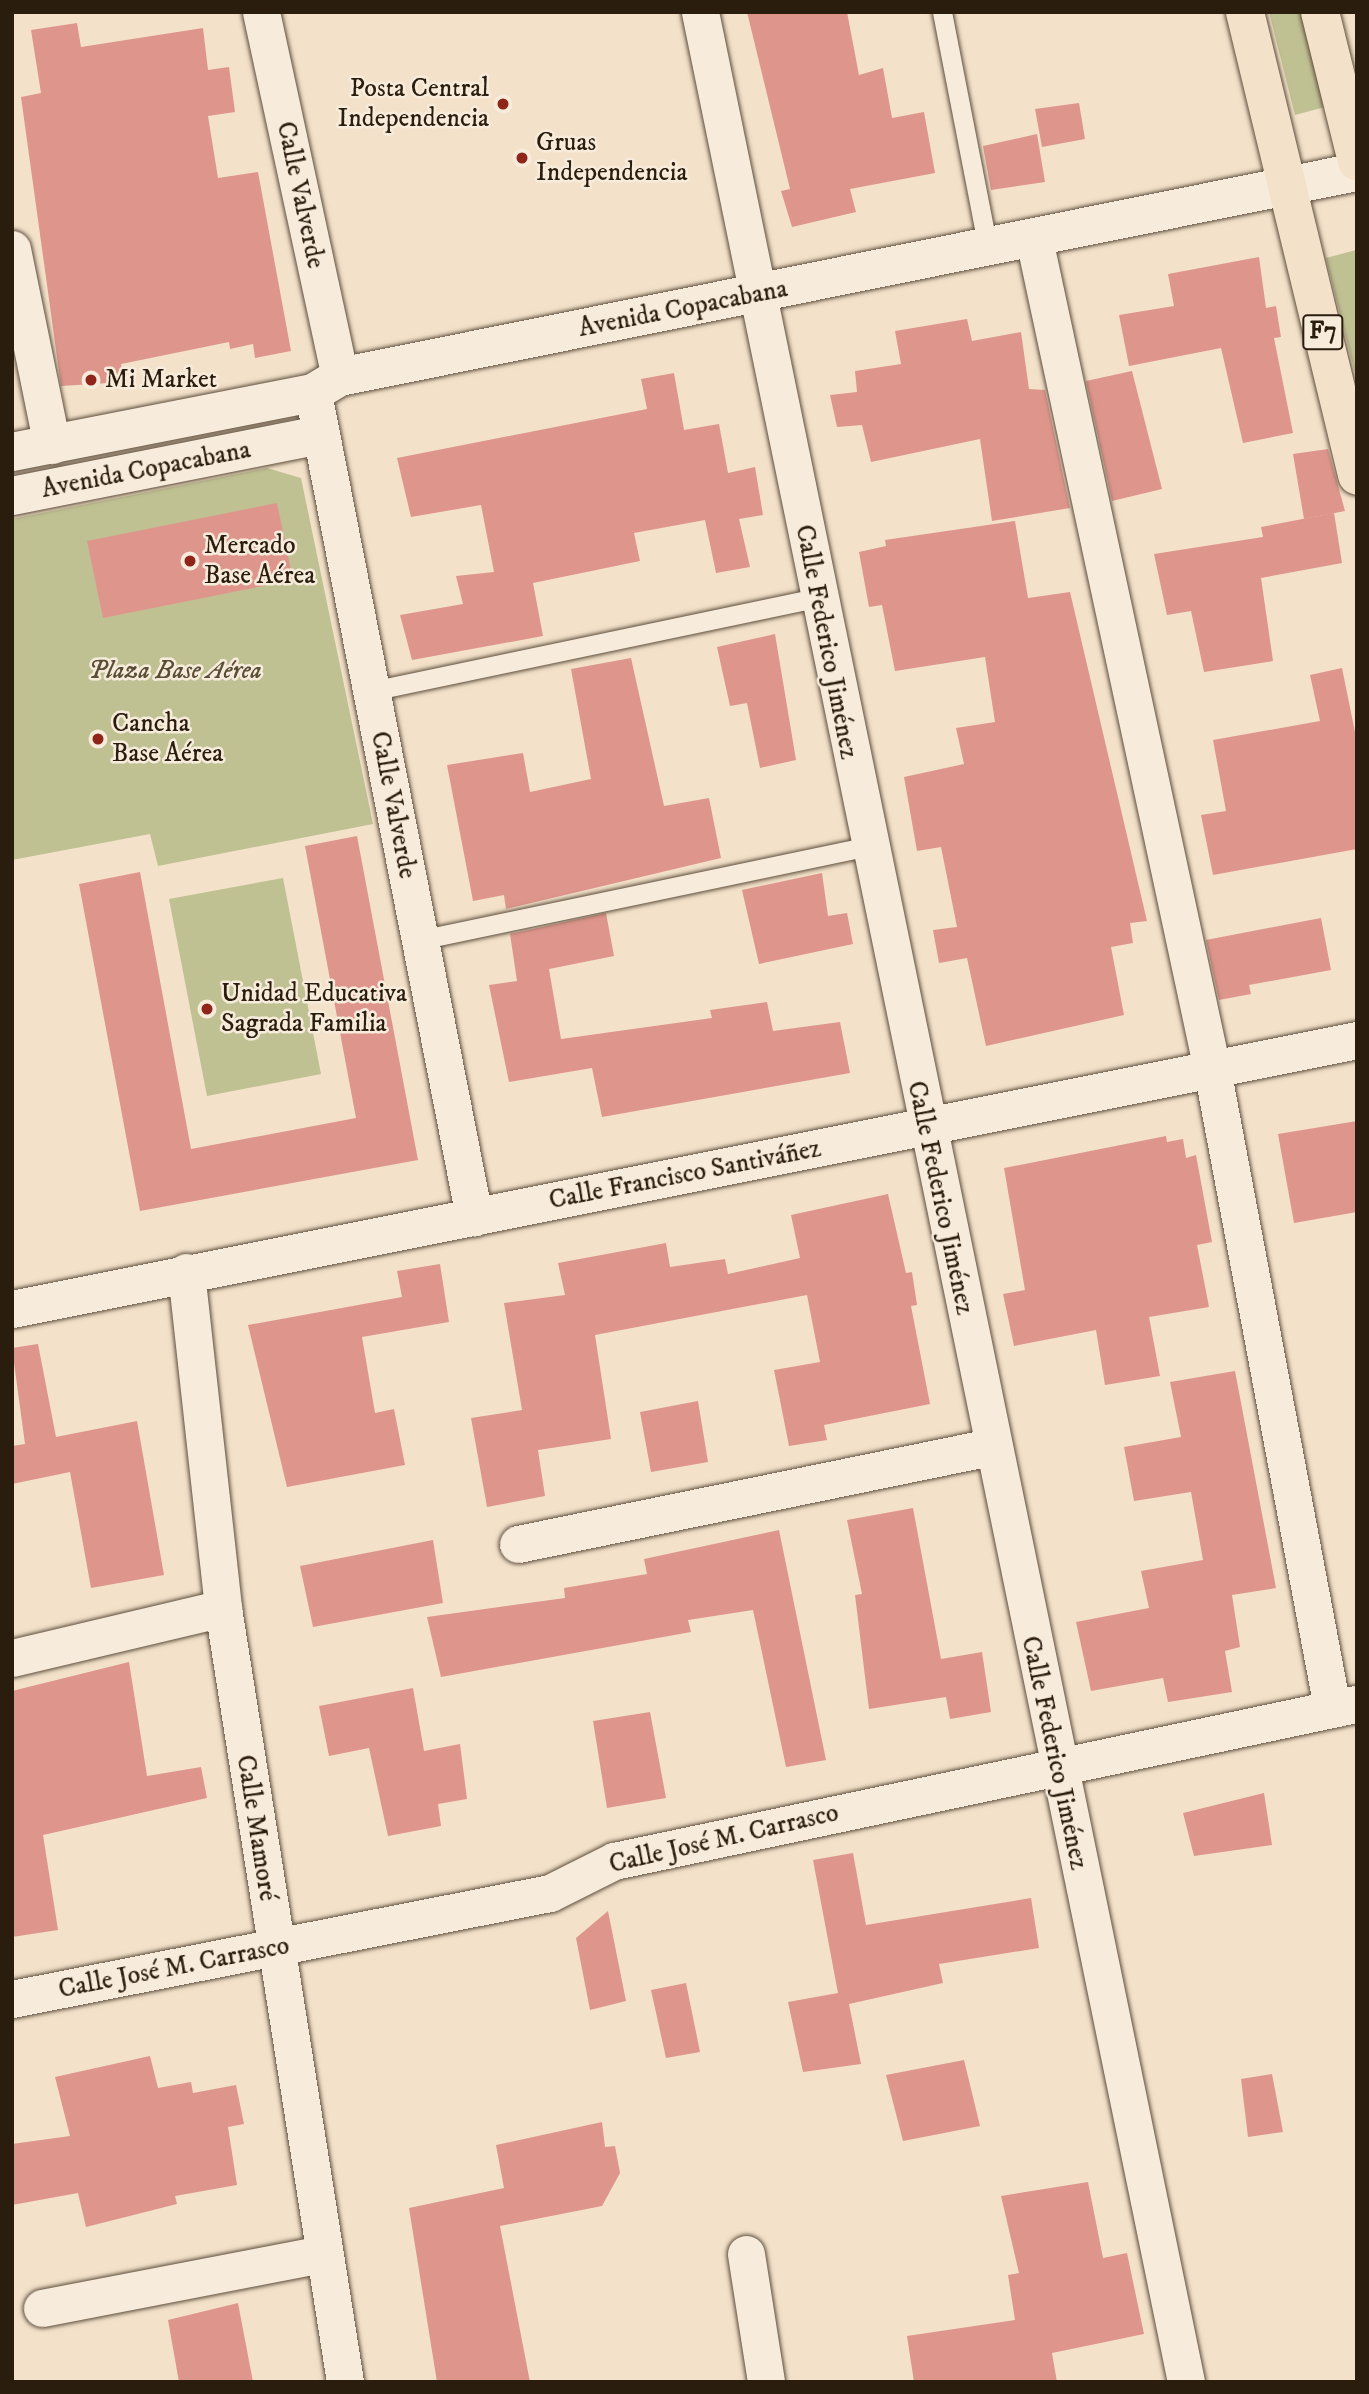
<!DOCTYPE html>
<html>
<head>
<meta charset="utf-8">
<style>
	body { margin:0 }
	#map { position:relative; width:1369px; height:2394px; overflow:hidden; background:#f3e1c9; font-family:"IM FELL DW Pica",serif }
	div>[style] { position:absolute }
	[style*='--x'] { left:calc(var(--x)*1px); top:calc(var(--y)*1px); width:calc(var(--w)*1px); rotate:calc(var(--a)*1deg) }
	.green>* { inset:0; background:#c0c193 }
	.building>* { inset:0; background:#de968c }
	.roads { filter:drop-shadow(0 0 2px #5d4e3d) drop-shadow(0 0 2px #5d4e3d) }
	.service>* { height:19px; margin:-9.5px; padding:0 9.5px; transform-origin:9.5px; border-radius:9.5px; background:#f7ecdc }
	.minor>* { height:37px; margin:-18.5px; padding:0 18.5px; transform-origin:18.5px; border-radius:18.5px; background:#f7ecdc }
	.secondary>* { height:38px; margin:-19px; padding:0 19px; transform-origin:19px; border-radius:19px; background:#f7ecdc }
	.trunk>* { height:38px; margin:-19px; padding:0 19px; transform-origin:19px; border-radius:19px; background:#f3e1c9 }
	.dots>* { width:19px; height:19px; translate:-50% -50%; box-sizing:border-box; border:4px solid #f7ecdc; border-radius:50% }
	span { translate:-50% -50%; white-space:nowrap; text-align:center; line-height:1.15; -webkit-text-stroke:5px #f7ecdc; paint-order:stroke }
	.shield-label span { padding:2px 5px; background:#f7ecdc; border:2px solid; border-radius:5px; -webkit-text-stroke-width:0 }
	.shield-label { font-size:24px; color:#2b1d0e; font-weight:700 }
	.poi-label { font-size:26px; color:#2b1d0e }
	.right { translate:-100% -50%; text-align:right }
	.left { translate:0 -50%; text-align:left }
	.street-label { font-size:26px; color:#2b1d0e }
	.park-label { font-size:26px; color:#584e36; font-style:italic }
	.frame { position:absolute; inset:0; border:14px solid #2b1d0e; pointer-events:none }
</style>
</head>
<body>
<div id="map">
	<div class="green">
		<i style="clip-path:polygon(1269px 12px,1302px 12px,1325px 107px,1295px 115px)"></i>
		<i style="clip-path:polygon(1356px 250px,1357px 255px,1357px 381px,1326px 258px)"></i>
		<i style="clip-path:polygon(267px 468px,301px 478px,373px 824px,158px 866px,150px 834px,12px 860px,12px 519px)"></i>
		<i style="clip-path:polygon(283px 878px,321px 1074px,207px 1096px,169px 899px)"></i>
	</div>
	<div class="building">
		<i style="clip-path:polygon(747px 12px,847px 12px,859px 75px,883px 68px,892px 118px,924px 112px,935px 173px,850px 189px,856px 212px,792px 227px,781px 191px,790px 189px)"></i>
		<i style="clip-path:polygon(77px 23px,81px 47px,203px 28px,208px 70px,229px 67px,235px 112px,208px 116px,218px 178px,258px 172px,291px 351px,255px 358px,253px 344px,230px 349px,229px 342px,121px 364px,124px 382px,61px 386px,21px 97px,41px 93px,31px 30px)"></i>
		<i style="clip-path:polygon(1079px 103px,1085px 139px,1042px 147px,1035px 109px)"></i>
		<i style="clip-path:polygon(1037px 134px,1045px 182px,991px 190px,983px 146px)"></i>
		<i style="clip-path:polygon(1259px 257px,1266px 308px,1276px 306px,1281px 337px,1274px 338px,1293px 433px,1243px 443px,1221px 348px,1129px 366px,1119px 315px,1174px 306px,1168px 274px)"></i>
		<i style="clip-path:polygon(967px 319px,972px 341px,1021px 332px,1029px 389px,1045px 390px,1070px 508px,992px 521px,980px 439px,871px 462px,862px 425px,837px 427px,830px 395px,857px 392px,855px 371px,901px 364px,895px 331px)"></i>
		<i style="clip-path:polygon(1132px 371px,1162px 489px,1112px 501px,1086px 381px)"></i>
		<i style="clip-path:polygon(674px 373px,684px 430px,719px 424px,728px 473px,755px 467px,763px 515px,739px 519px,750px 567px,716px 573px,705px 520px,634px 533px,640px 561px,533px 583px,543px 636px,412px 660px,400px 615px,463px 604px,456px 576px,494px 572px,481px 505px,411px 517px,397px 458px,647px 409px,641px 379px)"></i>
		<i style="clip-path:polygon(1328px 449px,1345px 511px,1304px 519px,1293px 454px)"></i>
		<i style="clip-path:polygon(277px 503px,293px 580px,103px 618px,87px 541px)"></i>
		<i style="clip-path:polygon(1334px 513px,1342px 563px,1261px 578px,1273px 661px,1204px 672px,1191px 611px,1167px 615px,1154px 554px,1263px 537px,1261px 527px)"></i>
		<i style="clip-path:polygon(1015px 521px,1028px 598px,1070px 592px,1147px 921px,1130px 923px,1133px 943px,1111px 947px,1124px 1015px,986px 1046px,967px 958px,939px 963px,933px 930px,957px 927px,941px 847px,917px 851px,904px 777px,964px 764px,956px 728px,995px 722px,985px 657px,895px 671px,882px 605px,869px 607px,859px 552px,886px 546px,885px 540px)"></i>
		<i style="clip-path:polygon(775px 634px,796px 760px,760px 768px,747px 703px,730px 706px,717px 647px)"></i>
		<i style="clip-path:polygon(631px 658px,664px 806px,709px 798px,721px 858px,506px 909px,504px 895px,473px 901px,447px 765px,523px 753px,530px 792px,591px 779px,571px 669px)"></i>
		<i style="clip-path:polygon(1342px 668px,1357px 742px,1357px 849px,1213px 875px,1201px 815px,1226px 811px,1213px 740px,1320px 721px,1310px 675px)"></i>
		<i style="clip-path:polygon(357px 836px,418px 1160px,140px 1211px,79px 884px,140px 872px,191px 1149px,356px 1118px,305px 846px)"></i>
		<i style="clip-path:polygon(822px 873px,828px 916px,847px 913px,853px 944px,759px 964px,742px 890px)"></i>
		<i style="clip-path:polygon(606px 913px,614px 956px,549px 969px,561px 1039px,712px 1018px,710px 1010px,767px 1002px,773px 1031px,840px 1022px,850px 1073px,602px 1117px,592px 1068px,509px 1082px,489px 985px,517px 981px,510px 934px)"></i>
		<i style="clip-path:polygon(1321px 918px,1331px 970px,1249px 985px,1251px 994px,1219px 1000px,1206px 940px)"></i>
		<i style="clip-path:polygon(1357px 1121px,1357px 1212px,1294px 1223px,1278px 1134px)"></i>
		<i style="clip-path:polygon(1166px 1136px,1167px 1142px,1183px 1139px,1186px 1158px,1196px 1155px,1212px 1242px,1197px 1245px,1209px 1307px,1149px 1317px,1160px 1376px,1105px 1385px,1096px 1330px,1014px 1346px,1003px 1294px,1025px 1290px,1004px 1168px)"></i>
		<i style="clip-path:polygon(888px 1194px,906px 1273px,912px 1272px,917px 1305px,911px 1306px,930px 1404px,824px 1425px,827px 1440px,789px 1446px,774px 1370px,820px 1362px,807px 1295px,595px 1335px,611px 1439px,538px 1450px,545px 1496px,487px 1507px,471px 1418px,522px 1410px,504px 1303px,565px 1295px,558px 1263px,666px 1243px,670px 1267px,725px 1259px,728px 1274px,800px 1258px,791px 1215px)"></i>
		<i style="clip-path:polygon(440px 1264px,449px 1322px,362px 1337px,375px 1413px,394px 1409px,405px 1465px,287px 1487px,248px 1325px,402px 1297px,397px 1271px)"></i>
		<i style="clip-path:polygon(38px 1344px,56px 1437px,137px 1421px,164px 1575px,91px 1588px,70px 1472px,12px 1484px,12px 1446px,25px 1444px,12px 1348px)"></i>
		<i style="clip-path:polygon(1235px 1371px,1276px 1588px,1232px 1595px,1240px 1647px,1225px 1651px,1232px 1692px,1168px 1702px,1163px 1678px,1091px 1691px,1076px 1622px,1149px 1608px,1141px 1571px,1203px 1560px,1191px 1492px,1134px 1501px,1124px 1447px,1181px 1437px,1170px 1382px)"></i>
		<i style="clip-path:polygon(698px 1401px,708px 1462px,651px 1472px,640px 1412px)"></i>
		<i style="clip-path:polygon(913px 1508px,941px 1659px,982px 1652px,991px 1712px,950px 1719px,946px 1697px,869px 1709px,855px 1595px,862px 1594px,847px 1520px)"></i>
		<i style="clip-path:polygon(779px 1530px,826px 1760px,786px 1767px,753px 1610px,688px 1620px,691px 1632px,441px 1677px,427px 1617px,565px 1598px,564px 1588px,647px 1574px,644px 1559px)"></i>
		<i style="clip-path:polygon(433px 1540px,443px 1603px,313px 1627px,300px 1566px)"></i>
		<i style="clip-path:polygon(129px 1662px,147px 1776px,201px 1767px,207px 1798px,43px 1835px,58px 1930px,12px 1937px,12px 1691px)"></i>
		<i style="clip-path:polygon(413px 1688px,424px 1751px,460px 1744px,467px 1799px,438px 1804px,441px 1826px,388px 1836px,369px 1748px,329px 1756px,319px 1706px)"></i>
		<i style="clip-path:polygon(650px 1712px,666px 1798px,607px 1808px,593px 1721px)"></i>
		<i style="clip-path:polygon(1264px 1793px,1272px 1845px,1194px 1856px,1183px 1813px)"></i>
		<i style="clip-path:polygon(853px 1853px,866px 1925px,1031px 1898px,1039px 1948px,939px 1964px,943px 1983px,849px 2004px,861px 2064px,803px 2072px,788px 2002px,838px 1993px,813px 1860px)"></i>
		<i style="clip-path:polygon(608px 1911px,626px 2001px,590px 2010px,576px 1938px)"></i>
		<i style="clip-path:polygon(686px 1983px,700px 2052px,666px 2058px,651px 1990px)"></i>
		<i style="clip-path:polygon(150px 2056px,158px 2088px,191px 2082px,193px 2093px,236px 2085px,244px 2124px,228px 2127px,237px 2185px,175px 2196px,177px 2204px,86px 2227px,78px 2193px,12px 2205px,12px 2144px,70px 2136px,55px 2077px)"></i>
		<i style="clip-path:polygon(964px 2060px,980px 2126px,903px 2141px,886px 2075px)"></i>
		<i style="clip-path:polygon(1272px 2074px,1283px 2132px,1248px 2137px,1241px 2079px)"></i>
		<i style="clip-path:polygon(602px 2122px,605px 2147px,615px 2146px,620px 2173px,602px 2206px,500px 2226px,530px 2382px,437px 2382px,409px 2208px,504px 2188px,496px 2145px)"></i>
		<i style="clip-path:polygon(1088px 2182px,1103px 2258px,1127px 2253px,1144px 2334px,1052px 2353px,1057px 2382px,914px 2382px,907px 2336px,1015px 2320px,1008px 2275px,1019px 2273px,1001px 2196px)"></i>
		<i style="clip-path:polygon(238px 2303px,253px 2382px,179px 2382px,168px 2320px)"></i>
	</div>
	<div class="roads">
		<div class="service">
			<i style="--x:942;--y:12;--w:240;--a:79"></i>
			<i style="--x:371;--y:691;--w:456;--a:-11.8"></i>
			<i style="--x:419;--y:940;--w:459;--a:-11.8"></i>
		</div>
		<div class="minor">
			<i style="--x:261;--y:12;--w:373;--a:77.8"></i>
			<i style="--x:700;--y:12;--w:2419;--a:78.41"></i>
			<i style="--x:1034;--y:239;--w:849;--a:77.9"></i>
			<i style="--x:1212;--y:1069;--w:650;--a:79.36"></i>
			<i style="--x:12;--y:249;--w:200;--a:78.5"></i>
			<i style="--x:313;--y:393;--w:840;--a:78.94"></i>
			<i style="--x:186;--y:1272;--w:338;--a:83.7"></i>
			<i style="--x:223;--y:1608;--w:784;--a:81.04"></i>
			<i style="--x:12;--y:1309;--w:1372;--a:-11.31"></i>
			<i style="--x:518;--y:1544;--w:484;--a:-11.6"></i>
			<i style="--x:12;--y:1658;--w:217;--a:-13.3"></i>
			<i style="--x:12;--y:1999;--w:548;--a:-11.15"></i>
			<i style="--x:550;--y:1893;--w:72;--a:-26.6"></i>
			<i style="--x:614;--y:1861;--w:758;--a:-11.95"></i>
			<i style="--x:746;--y:2254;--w:130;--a:81.1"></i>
			<i style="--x:42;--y:2308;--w:286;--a:-10.9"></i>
		</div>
		<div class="secondary">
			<i style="--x:12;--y:452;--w:307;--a:-11.1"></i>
			<i style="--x:313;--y:393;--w:31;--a:-31"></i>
			<i style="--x:340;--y:377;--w:1037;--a:-11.4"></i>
			<i style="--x:12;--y:496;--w:314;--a:-11.2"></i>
		</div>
		<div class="trunk">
			<i style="--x:1245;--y:12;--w:477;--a:76.4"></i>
			<i style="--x:1320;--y:12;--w:154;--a:76.1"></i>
		</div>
	</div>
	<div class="dots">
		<i style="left:503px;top:104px;background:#8f2418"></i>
		<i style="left:522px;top:158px;background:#8f2418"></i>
		<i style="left:91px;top:380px;background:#8f2418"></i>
		<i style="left:190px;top:561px;background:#8f2418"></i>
		<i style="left:98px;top:739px;background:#8f2418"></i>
		<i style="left:207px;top:1009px;background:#8f2418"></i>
	</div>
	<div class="shield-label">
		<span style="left:1323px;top:332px">F7</span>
	</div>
	<div class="poi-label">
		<span class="right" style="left:489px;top:104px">Posta Central<br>Independencia</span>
		<span class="left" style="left:536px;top:158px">Gruas<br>Independencia</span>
		<span class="left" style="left:105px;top:380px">Mi Market</span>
		<span class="left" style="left:204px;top:561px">Mercado<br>Base Aérea</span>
		<span class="left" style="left:112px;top:739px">Cancha<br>Base Aérea</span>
		<span class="left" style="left:221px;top:1009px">Unidad Educativa<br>Sagrada Familia</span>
	</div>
	<div class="street-label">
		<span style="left:300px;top:195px;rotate:78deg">Calle Valverde</span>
		<span style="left:683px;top:309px;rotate:-11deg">Avenida Copacabana</span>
		<span style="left:146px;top:470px;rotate:-11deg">Avenida Copacabana</span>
		<span style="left:826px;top:642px;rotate:79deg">Calle Federico Jiménez</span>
		<span style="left:393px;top:805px;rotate:79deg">Calle Valverde</span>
		<span style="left:685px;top:1175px;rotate:-11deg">Calle Francisco Santiváñez</span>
		<span style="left:940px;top:1198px;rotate:78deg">Calle Federico Jiménez</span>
		<span style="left:1054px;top:1753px;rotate:78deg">Calle Federico Jiménez</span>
		<span style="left:256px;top:1828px;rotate:81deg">Calle Mamoré</span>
		<span style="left:724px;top:1839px;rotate:-13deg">Calle José M. Carrasco</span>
		<span style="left:174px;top:1968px;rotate:-11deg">Calle José M. Carrasco</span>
	</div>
	<div class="park-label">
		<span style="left:175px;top:671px">Plaza Base Aérea</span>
	</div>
	<div class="frame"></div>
</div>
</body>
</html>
